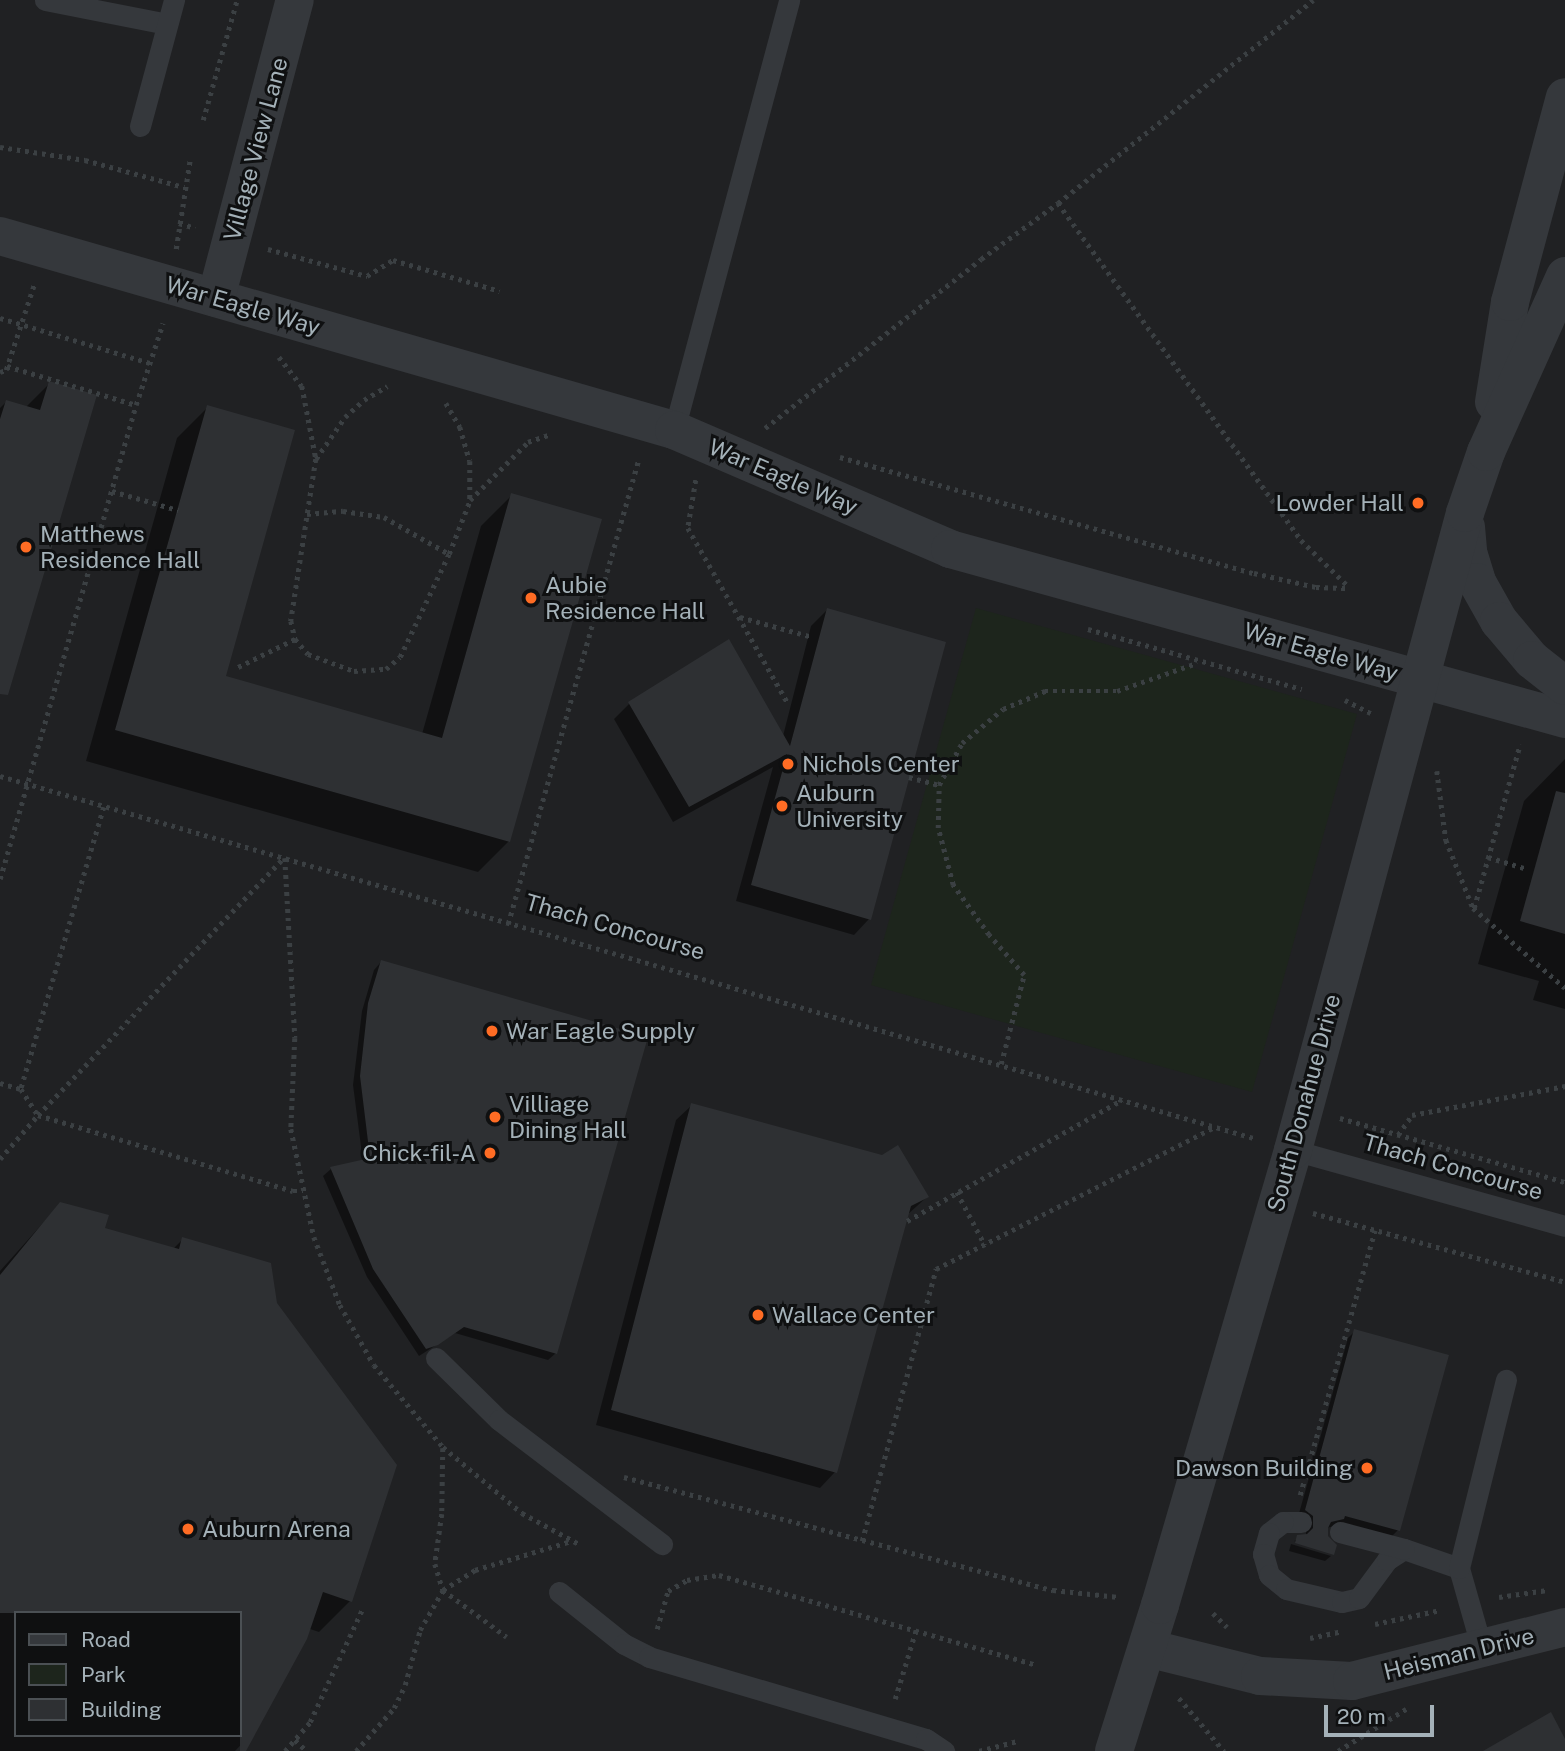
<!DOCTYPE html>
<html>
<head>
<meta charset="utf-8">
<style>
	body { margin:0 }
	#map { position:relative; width:1565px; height:1751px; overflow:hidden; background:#141516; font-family:"Public Sans",sans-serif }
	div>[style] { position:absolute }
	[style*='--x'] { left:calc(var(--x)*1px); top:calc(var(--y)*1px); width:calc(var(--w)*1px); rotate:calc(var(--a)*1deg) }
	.built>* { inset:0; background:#202123 }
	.green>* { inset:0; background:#1d251c }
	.shadow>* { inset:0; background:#0007 }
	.building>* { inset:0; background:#2e3033 }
	.path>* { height:4.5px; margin-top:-2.25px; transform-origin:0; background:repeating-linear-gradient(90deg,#3b4043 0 3.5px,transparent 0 8.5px) }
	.service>* { height:21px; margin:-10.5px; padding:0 10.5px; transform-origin:10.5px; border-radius:10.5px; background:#35383c }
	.minor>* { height:38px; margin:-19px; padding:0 19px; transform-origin:19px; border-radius:19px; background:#35383c }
	.tertiary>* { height:38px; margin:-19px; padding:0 19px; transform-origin:19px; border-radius:19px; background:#35383c }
	.dots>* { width:19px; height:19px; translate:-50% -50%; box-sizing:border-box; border:4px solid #0f1011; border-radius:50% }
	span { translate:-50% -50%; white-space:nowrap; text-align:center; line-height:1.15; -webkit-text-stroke:6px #0f1011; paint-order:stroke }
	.street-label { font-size:23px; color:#a4b1b8 }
	.poi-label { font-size:23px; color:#a4b1b8 }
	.right { translate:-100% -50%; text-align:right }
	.left { translate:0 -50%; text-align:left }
	.legend { position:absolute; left:14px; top:1611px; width:228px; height:126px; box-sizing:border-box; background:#0f1011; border:2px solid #4b5054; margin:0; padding:9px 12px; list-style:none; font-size:21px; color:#a4b1b8 }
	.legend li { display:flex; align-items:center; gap:14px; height:35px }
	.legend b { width:35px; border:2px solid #4b5054 }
	.scale { position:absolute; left:1324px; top:1705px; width:110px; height:32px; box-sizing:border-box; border:4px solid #a4b1b8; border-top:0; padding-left:9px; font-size:21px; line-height:24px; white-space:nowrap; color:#a4b1b8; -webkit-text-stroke:5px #0f1011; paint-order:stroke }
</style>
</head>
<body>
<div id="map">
	<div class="built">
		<i style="clip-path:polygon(evenodd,0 0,1565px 0,1565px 1751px,0 1751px,0 0,16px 1613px,240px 1613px,240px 1735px,16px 1735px,16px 1613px)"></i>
	</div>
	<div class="green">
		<i style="clip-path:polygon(976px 608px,1357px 714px,1252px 1092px,871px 985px)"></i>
	</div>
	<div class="shadow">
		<i style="clip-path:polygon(50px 383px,0 689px,0 408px,6px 402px,25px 408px)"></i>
		<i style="clip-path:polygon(208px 407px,224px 677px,422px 734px,481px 526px,512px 495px,509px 841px,478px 872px,86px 761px,177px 438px)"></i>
		<i style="clip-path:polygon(827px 610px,869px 919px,854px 935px,736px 901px,773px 767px,673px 822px,614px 719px,629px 704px,783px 736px,811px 626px)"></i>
		<i style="clip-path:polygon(1565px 759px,1565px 1009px,1533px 1000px,1539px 981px,1478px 964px,1524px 801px)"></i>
		<i style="clip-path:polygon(381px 962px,556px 1353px,548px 1360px,455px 1333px,419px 1356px,367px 1277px,323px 1176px,331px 1169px,363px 1162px,353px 1085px,362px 1011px,374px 970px)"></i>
		<i style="clip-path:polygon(692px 1105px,927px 1197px,907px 1215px,835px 1472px,820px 1488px,596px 1425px,676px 1120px)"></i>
		<i style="clip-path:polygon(evenodd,60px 1204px,103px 1229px,173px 1249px,183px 1239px,275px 1304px,395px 1465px,350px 1601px,319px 1632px,310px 1629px,258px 1727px,235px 1751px,0 1751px,0 1271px,60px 1204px,16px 1613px,240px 1613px,240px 1735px,16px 1735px,16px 1613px)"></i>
		<i style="clip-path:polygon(1355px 1331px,1398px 1530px,1391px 1537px,1335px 1526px,1326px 1528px,1329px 1551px,1294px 1541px,1306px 1536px,1306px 1524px,1298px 1517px,1348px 1338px)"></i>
		<i style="clip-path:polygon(1291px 1544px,1331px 1556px,1325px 1561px,1289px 1551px)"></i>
	</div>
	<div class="building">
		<i style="clip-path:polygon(49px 381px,97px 395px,8px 695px,0 694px,0 419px,6px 400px,40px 410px)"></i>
		<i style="clip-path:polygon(207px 405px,295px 430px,226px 676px,442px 738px,511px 493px,602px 519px,510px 842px,115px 730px)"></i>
		<i style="clip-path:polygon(827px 608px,946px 642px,871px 920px,751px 885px,787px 754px,689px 807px,628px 702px,729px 639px,790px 746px)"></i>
		<i style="clip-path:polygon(1556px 791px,1565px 793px,1565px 934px,1520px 921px)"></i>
		<i style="clip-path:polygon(381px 960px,648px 1037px,557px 1354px,464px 1327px,438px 1345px,426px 1349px,373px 1269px,330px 1167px,370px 1158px,360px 1076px,368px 1003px)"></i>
		<i style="clip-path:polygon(691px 1103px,882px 1155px,898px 1145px,929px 1197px,911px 1206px,837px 1473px,611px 1410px)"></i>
		<i style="clip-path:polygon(60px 1202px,109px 1215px,105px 1228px,179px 1249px,182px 1237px,271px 1263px,277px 1303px,397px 1465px,352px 1602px,323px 1592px,307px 1639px,246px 1751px,240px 1751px,240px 1613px,0 1613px,0 1275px)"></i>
		<i style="clip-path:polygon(1354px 1329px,1449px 1355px,1400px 1531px,1345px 1516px,1344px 1519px,1331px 1522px,1328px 1528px,1328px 1536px,1337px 1545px,1334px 1555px,1295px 1543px,1297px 1535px,1307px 1534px,1313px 1528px,1313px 1516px,1305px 1510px)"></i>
		<i style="clip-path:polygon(1551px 1712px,1565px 1739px,1565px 1751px,1483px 1751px)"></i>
	</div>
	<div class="path">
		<i style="--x:203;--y:120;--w:125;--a:-74.2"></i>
		<i style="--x:0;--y:147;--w:86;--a:8.7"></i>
		<i style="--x:85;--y:160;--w:103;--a:15.3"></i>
		<i style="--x:1058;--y:203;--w:415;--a:54.2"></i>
		<i style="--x:1301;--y:540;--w:67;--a:44.4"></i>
		<i style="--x:179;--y:223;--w:17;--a:17"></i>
		<i style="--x:176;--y:249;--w:90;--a:-81.1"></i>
		<i style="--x:268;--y:249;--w:103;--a:15.3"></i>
		<i style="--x:367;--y:276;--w:31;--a:-32"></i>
		<i style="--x:393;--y:260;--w:111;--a:16.2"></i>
		<i style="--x:0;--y:318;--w:157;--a:16.7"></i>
		<i style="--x:279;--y:357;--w:37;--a:52"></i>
		<i style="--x:302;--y:386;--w:74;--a:79.1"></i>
		<i style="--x:316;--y:459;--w:51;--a:-55.4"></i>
		<i style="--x:345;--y:417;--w:25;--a:-42"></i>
		<i style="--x:364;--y:400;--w:27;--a:-31"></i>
		<i style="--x:7;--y:366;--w:135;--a:16.8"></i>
		<i style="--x:0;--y:372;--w:6;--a:-18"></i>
		<i style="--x:6;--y:370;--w:89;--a:-71.8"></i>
		<i style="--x:446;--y:403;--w:28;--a:60"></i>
		<i style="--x:460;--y:427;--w:35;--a:74"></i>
		<i style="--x:470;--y:461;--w:39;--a:90"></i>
		<i style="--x:470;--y:500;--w:82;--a:-45"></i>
		<i style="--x:528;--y:442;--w:21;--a:-19"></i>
		<i style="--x:765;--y:428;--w:274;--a:-38"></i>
		<i style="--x:981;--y:259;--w:95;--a:-36"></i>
		<i style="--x:1058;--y:203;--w:326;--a:-38.5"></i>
		<i style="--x:840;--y:457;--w:430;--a:15.7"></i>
		<i style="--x:1254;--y:573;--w:64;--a:12.7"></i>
		<i style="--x:1316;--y:587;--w:34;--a:2"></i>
		<i style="--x:316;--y:459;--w:164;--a:98.8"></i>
		<i style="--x:291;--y:621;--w:18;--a:77"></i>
		<i style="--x:295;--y:639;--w:20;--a:49"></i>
		<i style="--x:308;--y:654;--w:49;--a:20.3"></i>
		<i style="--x:354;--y:671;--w:32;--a:-4"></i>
		<i style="--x:386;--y:669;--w:18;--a:-41"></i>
		<i style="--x:400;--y:657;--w:114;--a:-64.6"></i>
		<i style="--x:449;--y:554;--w:58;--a:-68.7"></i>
		<i style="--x:696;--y:480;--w:49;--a:99.5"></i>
		<i style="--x:688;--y:528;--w:202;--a:60.3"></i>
		<i style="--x:112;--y:491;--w:69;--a:16.1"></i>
		<i style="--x:307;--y:514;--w:36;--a:-5"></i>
		<i style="--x:343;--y:511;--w:41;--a:8.3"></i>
		<i style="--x:384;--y:517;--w:75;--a:29.6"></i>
		<i style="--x:740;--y:617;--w:72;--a:15.4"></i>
		<i style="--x:1088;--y:629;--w:222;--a:15.7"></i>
		<i style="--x:238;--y:667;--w:64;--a:-26.2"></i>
		<i style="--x:1345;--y:700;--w:29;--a:27"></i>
		<i style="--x:1437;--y:771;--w:70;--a:82.6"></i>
		<i style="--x:1446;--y:840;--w:73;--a:68.3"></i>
		<i style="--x:1473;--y:908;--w:122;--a:41"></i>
		<i style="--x:0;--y:776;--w:1308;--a:16.11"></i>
		<i style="--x:909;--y:777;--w:31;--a:15"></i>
		<i style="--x:104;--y:807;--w:294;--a:106.4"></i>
		<i style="--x:21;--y:1089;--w:31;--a:57"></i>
		<i style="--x:38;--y:1115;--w:356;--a:-46.3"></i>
		<i style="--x:1488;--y:857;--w:39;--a:17"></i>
		<i style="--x:285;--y:858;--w:180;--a:86.8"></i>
		<i style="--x:295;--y:1038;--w:91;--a:92.5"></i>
		<i style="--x:291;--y:1129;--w:110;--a:78"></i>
		<i style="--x:314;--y:1237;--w:73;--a:69.1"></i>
		<i style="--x:340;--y:1305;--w:69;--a:60.5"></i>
		<i style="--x:374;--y:1365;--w:107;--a:49.9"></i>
		<i style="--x:443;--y:1447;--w:103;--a:39.9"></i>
		<i style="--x:522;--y:1513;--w:67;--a:28.5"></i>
		<i style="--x:0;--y:879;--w:493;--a:-74"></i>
		<i style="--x:136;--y:405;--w:86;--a:-71.8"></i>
		<i style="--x:1474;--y:908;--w:170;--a:-74.3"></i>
		<i style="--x:508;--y:924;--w:482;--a:-74.3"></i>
		<i style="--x:1001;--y:1064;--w:92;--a:-75.5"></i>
		<i style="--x:1024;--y:975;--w:53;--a:-131.2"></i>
		<i style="--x:989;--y:935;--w:62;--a:-125.8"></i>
		<i style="--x:953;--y:885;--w:59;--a:-104.7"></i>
		<i style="--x:938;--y:828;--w:43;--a:-88.7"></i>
		<i style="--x:939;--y:785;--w:48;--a:-61.3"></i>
		<i style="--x:962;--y:743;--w:53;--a:-39.7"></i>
		<i style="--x:1003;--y:709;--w:46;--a:-23.2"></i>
		<i style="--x:1045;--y:691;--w:72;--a:0"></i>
		<i style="--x:1117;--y:691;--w:85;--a:-19.3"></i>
		<i style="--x:0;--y:1083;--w:22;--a:16"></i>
		<i style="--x:1340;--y:1118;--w:234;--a:15.9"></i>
		<i style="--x:1398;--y:1135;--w:24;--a:-55"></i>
		<i style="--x:1412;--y:1115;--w:156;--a:-10.7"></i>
		<i style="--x:0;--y:1159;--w:58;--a:-49.2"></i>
		<i style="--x:38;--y:1115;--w:266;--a:16.6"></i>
		<i style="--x:293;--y:1191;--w:10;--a:0"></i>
		<i style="--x:957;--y:1192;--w:60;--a:62.2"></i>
		<i style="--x:1313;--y:1213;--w:261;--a:15.3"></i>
		<i style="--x:907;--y:1221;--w:247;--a:-29.4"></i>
		<i style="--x:443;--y:1448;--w:66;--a:90.9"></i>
		<i style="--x:442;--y:1514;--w:50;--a:98"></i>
		<i style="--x:435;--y:1564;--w:27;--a:73"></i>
		<i style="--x:443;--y:1590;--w:79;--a:36.3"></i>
		<i style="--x:624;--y:1477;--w:444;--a:14.8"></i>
		<i style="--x:1053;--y:1590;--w:66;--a:6.1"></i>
		<i style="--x:1300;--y:1495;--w:275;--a:-74.2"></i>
		<i style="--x:862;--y:1541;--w:282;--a:-74.8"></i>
		<i style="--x:936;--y:1269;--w:313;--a:-27"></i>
		<i style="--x:1499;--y:1597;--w:49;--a:-8.3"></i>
		<i style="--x:1213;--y:1613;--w:20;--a:45"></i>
		<i style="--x:1375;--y:1624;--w:67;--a:-12"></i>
		<i style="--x:657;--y:1629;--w:40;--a:-74"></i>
		<i style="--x:668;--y:1591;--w:22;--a:-30"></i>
		<i style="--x:687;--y:1580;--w:32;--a:-9"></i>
		<i style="--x:719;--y:1575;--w:331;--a:15.8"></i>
		<i style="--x:1310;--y:1638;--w:30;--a:-12"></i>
		<i style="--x:1179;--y:1698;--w:70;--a:49.7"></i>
		<i style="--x:895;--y:1699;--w:72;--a:-73.1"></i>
		<i style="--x:295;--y:1740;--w:16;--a:43"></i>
		<i style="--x:285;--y:1751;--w:38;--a:-49"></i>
		<i style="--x:310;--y:1722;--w:126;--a:-65.1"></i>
		<i style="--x:356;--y:1751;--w:57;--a:-48.5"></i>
		<i style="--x:394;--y:1708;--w:25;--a:-64"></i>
		<i style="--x:405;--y:1685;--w:57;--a:-74.7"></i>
		<i style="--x:420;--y:1630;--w:46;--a:-60.1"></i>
		<i style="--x:443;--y:1590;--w:38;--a:-32"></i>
		<i style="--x:475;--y:1570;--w:100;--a:-16.8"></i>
		<i style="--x:979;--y:1751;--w:40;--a:-14.4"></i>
		<i style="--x:1338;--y:1751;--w:80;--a:-31.7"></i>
	</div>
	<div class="service">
		<i style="--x:45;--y:0;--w:124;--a:11.1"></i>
		<i style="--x:140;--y:126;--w:131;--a:-74.9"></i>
		<i style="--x:674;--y:430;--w:445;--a:-75"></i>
		<i style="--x:1293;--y:1150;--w:282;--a:15.6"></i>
		<i style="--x:436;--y:1358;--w:88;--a:44.5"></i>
		<i style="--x:499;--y:1420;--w:205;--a:37.3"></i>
		<i style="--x:1301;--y:1522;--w:18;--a:180"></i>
		<i style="--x:1283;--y:1522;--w:18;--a:142"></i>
		<i style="--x:1269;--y:1533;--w:22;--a:106"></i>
		<i style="--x:1263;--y:1554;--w:22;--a:74"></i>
		<i style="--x:1269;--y:1575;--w:22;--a:39"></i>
		<i style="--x:1286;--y:1589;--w:57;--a:13.1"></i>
		<i style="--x:1342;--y:1602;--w:17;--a:-13"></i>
		<i style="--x:1359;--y:1598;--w:47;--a:-53.6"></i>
		<i style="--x:1387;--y:1560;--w:20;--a:-33"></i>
		<i style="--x:1404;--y:1549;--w:58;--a:19.1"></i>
		<i style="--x:1340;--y:1532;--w:66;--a:14.9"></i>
		<i style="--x:559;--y:1592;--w:83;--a:38.7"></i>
		<i style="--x:624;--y:1644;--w:28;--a:27"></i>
		<i style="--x:649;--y:1657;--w:289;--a:16.5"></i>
		<i style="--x:926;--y:1739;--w:22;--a:34"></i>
		<i style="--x:1482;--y:1649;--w:84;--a:-105.9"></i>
		<i style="--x:1459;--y:1568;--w:194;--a:-76"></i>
	</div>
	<div class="minor">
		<i style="--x:0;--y:236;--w:701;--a:16.06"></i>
		<i style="--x:674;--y:430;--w:301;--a:23.3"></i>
		<i style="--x:950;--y:549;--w:638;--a:15.45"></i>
		<i style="--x:216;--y:298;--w:308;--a:-75.2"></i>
		<i style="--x:1147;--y:1648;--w:116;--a:13.9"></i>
		<i style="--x:1260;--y:1676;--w:92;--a:3.1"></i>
		<i style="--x:1352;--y:1681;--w:220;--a:-14.2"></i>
	</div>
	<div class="tertiary">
		<i style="--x:1494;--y:402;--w:101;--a:-80.9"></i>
		<i style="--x:1510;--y:302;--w:212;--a:-75"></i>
		<i style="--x:1466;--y:527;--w:25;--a:85"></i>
		<i style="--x:1468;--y:552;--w:31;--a:73"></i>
		<i style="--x:1477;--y:582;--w:45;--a:60.6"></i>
		<i style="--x:1499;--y:621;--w:51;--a:49.8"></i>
		<i style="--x:1532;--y:660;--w:42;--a:38.2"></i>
		<i style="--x:1114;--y:1751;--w:153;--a:-72.5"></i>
		<i style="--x:1160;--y:1605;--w:474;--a:-73.7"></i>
		<i style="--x:1293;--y:1150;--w:660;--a:-74.89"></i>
		<i style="--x:1465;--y:513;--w:65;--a:-71"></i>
		<i style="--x:1486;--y:452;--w:193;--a:-65.8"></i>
	</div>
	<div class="dots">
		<i style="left:1418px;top:503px;background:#ff6c24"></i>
		<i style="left:26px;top:547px;background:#ff6c24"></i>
		<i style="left:531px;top:598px;background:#ff6c24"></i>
		<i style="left:788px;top:764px;background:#ff6c24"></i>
		<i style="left:782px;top:806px;background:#ff6c24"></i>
		<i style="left:492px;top:1031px;background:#ff6c24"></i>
		<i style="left:495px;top:1117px;background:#ff6c24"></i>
		<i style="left:490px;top:1153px;background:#ff6c24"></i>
		<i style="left:758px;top:1315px;background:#ff6c24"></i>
		<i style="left:1367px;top:1468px;background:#ff6c24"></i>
		<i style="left:188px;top:1529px;background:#ff6c24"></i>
	</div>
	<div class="street-label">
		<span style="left:256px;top:149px;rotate:-75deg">Village View Lane</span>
		<span style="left:243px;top:306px;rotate:16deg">War Eagle Way</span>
		<span style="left:783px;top:477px;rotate:23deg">War Eagle Way</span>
		<span style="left:1321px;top:652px;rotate:16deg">War Eagle Way</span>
		<span style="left:615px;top:927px;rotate:16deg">Thach Concourse</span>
		<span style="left:1304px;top:1103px;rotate:-75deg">South Donahue Drive</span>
		<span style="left:1453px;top:1167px;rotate:16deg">Thach Concourse</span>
		<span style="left:1459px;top:1654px;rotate:-14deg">Heisman Drive</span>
	</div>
	<div class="poi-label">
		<span class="right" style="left:1404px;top:503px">Lowder Hall</span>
		<span class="left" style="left:40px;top:547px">Matthews<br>Residence Hall</span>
		<span class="left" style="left:545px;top:598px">Aubie<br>Residence Hall</span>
		<span class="left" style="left:802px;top:764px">Nichols Center</span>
		<span class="left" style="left:796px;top:806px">Auburn<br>University</span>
		<span class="left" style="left:506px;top:1031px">War Eagle Supply</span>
		<span class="left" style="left:509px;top:1117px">Villiage<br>Dining Hall</span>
		<span class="right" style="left:476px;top:1153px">Chick-fil-A</span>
		<span class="left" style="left:772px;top:1315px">Wallace Center</span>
		<span class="right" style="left:1353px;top:1468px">Dawson Building</span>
		<span class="left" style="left:202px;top:1529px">Auburn Arena</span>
	</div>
	<ul class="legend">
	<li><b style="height:9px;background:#35383c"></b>Road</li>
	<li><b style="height:19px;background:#1d251c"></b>Park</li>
	<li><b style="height:19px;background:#2e3033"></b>Building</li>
	</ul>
	<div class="scale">20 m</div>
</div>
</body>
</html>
